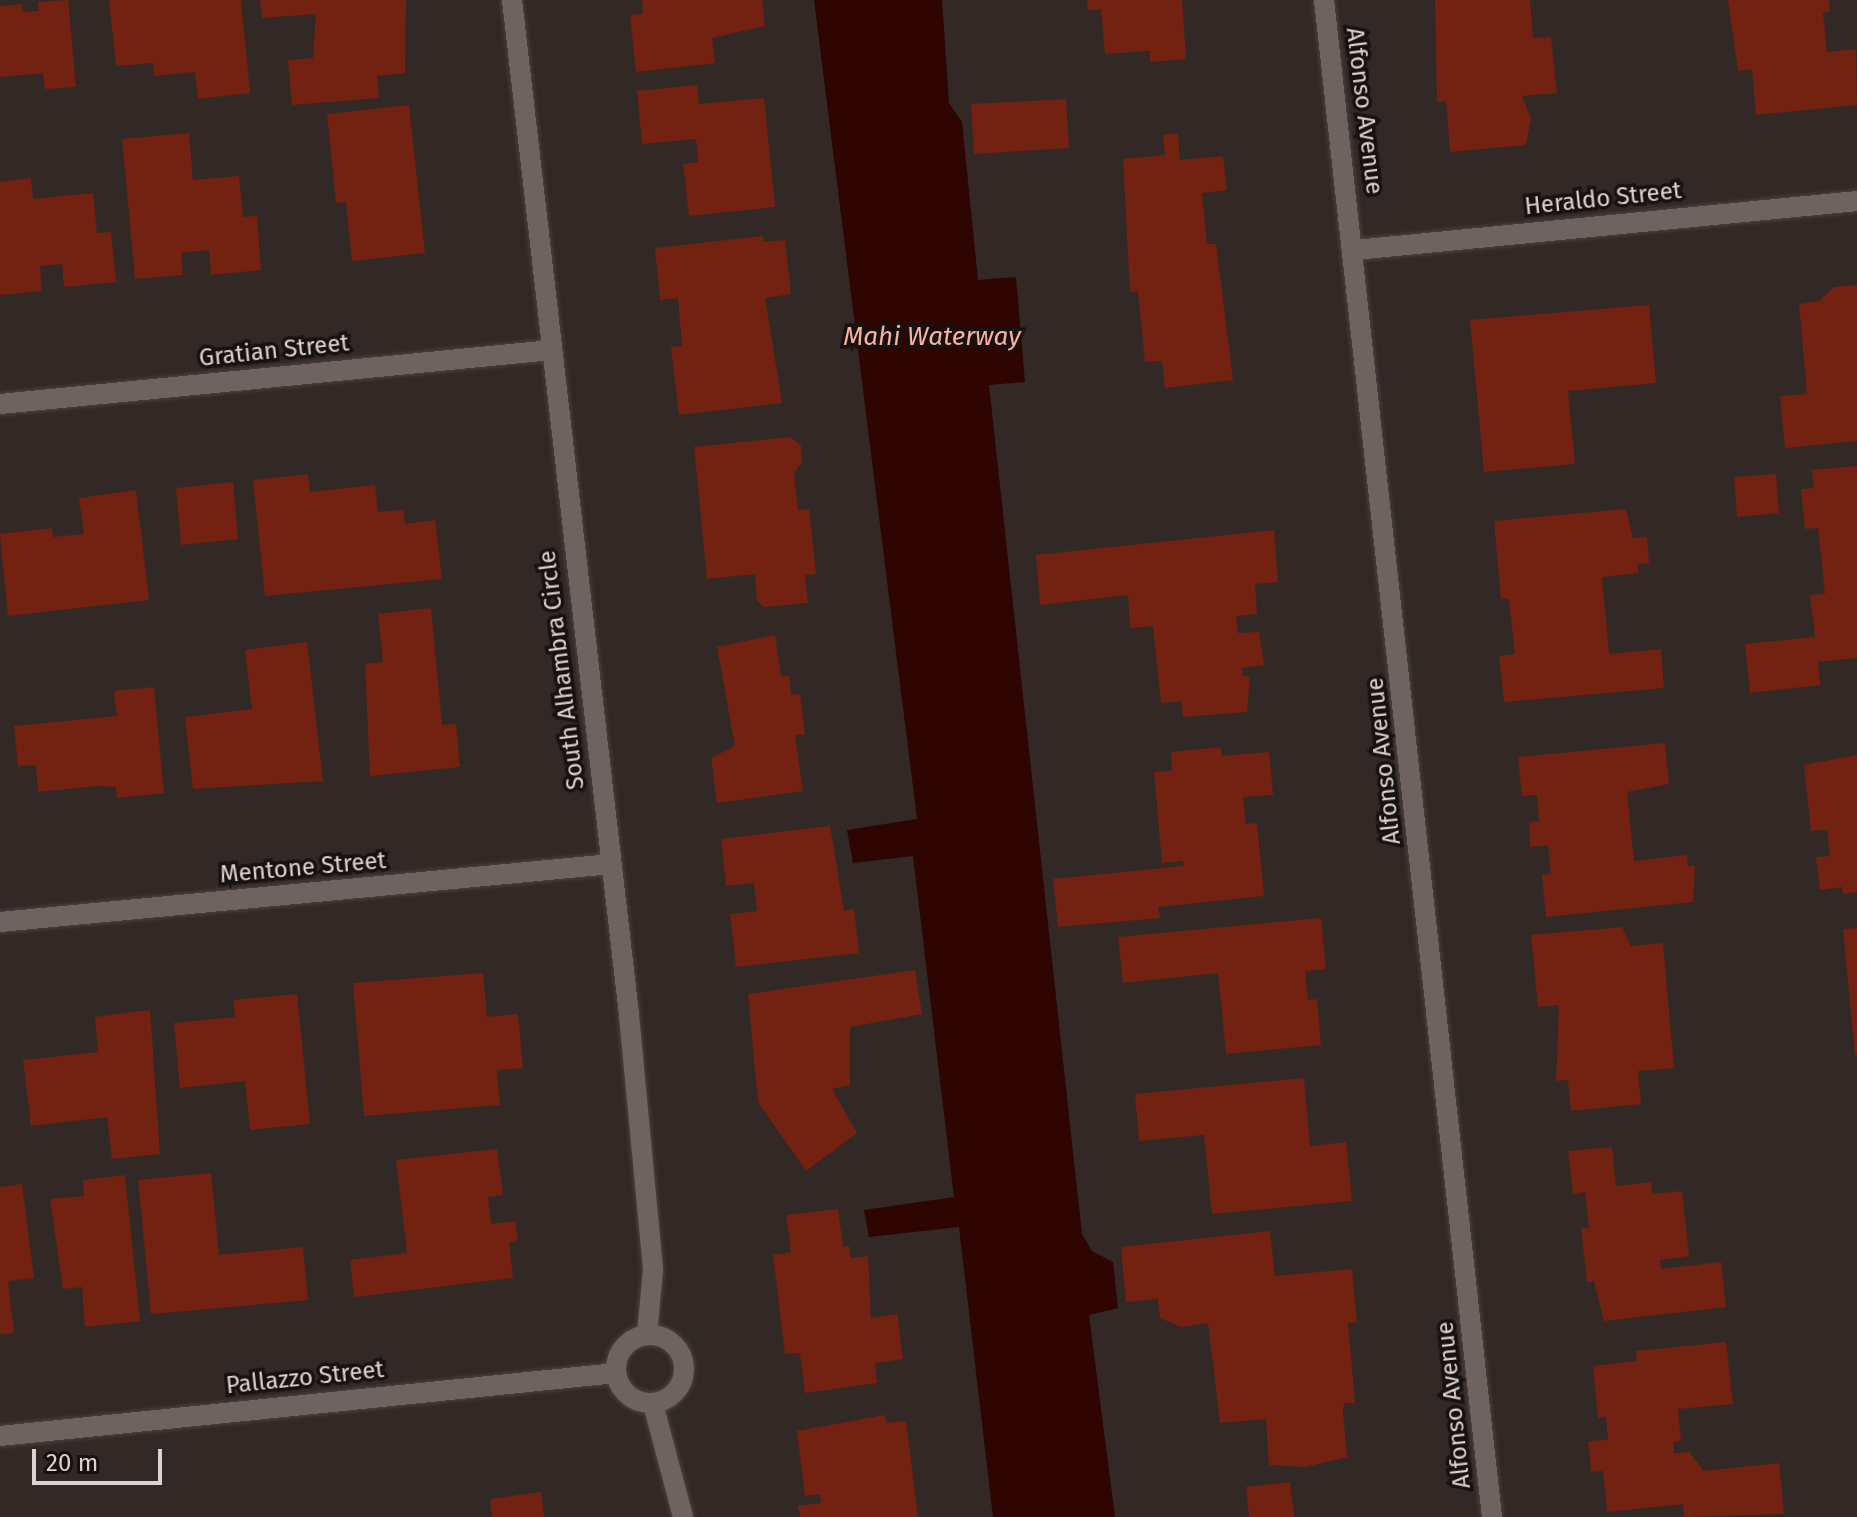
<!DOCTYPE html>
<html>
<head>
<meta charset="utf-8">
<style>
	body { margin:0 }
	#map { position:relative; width:1857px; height:1517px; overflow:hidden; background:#322825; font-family:"Fira Sans",sans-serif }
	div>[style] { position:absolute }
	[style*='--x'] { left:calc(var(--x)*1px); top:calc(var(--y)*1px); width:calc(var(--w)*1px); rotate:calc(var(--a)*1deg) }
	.water>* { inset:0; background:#2e0501 }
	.building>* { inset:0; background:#732212 }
	.roads { filter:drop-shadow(0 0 2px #4c4341) drop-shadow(0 0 2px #4c4341) }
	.minor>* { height:20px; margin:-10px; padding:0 10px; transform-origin:10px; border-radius:10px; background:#6f6360 }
	.minor>.ring { margin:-10px; padding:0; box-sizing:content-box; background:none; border:20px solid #6f6360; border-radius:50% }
	span { translate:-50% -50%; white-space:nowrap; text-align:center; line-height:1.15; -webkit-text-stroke:7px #171211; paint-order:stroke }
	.street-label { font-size:24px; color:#dbd3d2 }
	.water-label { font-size:26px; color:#f9b1a0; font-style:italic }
	.scale { position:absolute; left:32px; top:1449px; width:130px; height:36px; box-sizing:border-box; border:4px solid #dbd3d2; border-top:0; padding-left:10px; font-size:24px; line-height:28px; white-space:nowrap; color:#dbd3d2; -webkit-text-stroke:6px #171211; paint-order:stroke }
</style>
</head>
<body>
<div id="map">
	<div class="water">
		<i style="clip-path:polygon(814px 0,942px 0,949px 103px,962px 122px,978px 280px,1016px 277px,1025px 382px,989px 385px,1082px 1234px,1092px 1251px,1113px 1262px,1118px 1308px,1089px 1315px,1115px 1517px,993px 1517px,959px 1227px,869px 1237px,864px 1210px,954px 1197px,913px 856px,853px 863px,847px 830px,917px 819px)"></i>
	</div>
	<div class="building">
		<i style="clip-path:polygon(68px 0,76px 87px,45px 89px,43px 73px,0 77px,0 6px,22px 4px,23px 12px,39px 11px,38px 2px)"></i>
		<i style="clip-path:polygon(109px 0,241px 0,250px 93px,198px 99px,195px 72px,154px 76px,153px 63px,116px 66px)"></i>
		<i style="clip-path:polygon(260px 0,406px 0,405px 73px,377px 76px,379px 98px,292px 105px,288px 60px,313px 58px,316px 14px,262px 18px)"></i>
		<i style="clip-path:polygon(642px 0,762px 0,765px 26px,712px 38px,715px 63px,636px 72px,630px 15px,643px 14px)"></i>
		<i style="clip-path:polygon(1087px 0,1182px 0,1186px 59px,1150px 62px,1150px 51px,1105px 54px,1101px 9px,1088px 10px)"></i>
		<i style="clip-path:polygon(1435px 0,1530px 0,1533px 38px,1551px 37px,1557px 93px,1522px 96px,1531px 119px,1526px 145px,1450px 152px,1446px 101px,1437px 102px)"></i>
		<i style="clip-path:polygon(1728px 0,1829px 0,1830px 12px,1823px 12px,1827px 52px,1856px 49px,1857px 105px,1756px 115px,1752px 69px,1738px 71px)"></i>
		<i style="clip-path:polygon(697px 85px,699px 104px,764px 98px,775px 207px,689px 216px,683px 164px,698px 162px,696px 139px,642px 144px,637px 91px)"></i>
		<i style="clip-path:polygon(1066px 99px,1069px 148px,974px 154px,971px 104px)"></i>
		<i style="clip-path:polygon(409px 105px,425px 253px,352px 261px,346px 202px,336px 203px,327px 114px)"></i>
		<i style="clip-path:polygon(189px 133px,193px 180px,239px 176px,243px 217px,257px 216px,261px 270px,211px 275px,209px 250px,181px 253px,183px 275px,135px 279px,122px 139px)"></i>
		<i style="clip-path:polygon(1178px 133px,1180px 160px,1223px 156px,1227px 190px,1202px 193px,1207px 244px,1216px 244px,1233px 380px,1165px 388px,1162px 361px,1145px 362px,1138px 291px,1130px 292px,1123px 159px,1165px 155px,1163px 135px)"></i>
		<i style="clip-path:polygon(31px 178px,33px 199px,93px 193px,97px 233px,111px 232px,116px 282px,64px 287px,62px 264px,40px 266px,42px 291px,0 295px,0 182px)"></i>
		<i style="clip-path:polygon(763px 236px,764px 242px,785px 240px,791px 294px,765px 298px,782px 403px,679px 415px,671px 347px,682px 346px,678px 298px,660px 300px,655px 248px)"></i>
		<i style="clip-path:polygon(1857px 285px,1857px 441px,1785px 448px,1780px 396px,1807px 394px,1799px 304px,1819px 301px,1834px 287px)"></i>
		<i style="clip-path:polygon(1649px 305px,1656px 383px,1568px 391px,1575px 464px,1484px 472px,1470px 320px)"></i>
		<i style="clip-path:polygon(790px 437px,801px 446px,802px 462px,794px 473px,798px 510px,809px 509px,816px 574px,805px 575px,808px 603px,764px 607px,757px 601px,755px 574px,707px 579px,694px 447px)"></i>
		<i style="clip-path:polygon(1857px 466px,1857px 658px,1818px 662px,1820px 685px,1750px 693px,1745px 644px,1815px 637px,1810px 595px,1825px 594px,1818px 528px,1805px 529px,1801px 489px,1814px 488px,1812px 470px)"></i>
		<i style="clip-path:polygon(308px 474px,310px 492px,375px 485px,378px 512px,403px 510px,405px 524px,435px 520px,442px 579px,265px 596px,253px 480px)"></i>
		<i style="clip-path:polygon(1776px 474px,1779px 513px,1737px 517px,1734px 477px)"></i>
		<i style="clip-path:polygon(233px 482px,238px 539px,181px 545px,176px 488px)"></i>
		<i style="clip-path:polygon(136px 490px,149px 600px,8px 616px,0 534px,52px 528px,53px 537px,84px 534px,79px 498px)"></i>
		<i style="clip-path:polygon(1626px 509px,1633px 538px,1647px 537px,1649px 563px,1637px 564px,1639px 573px,1602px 577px,1609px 654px,1661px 649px,1664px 688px,1504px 702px,1499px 656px,1515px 654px,1509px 599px,1501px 599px,1494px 521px)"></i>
		<i style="clip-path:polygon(1274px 530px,1278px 582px,1255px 584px,1257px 614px,1236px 616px,1238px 633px,1259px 632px,1264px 665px,1242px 668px,1243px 676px,1250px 676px,1247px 712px,1183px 717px,1181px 701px,1161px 703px,1153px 626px,1130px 628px,1128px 595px,1040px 605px,1036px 555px)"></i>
		<i style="clip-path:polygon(431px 608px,442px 725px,456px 723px,460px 767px,370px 776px,365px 664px,383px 662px,378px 614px)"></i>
		<i style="clip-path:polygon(775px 635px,781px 676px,789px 676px,791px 695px,800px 694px,805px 734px,795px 735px,803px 791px,717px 803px,711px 758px,735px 746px,717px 647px)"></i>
		<i style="clip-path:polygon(307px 642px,323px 781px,193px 789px,185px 717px,252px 709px,245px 650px)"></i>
		<i style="clip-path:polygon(154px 687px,164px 793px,117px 798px,116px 787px,97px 786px,38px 792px,36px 765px,18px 766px,14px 726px,117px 716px,114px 691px)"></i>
		<i style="clip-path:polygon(1665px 743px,1669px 784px,1627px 792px,1634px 861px,1687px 855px,1688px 866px,1695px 866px,1693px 902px,1546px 917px,1542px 875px,1551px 874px,1548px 845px,1530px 847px,1529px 822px,1539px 821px,1537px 795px,1522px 796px,1518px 757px)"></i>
		<i style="clip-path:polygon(1221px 747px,1222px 756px,1269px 752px,1273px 795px,1243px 797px,1246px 824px,1257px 823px,1264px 896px,1158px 907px,1160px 918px,1058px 927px,1053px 879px,1184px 866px,1183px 861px,1162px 863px,1154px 772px,1172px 771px,1171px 752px)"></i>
		<i style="clip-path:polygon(1857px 755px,1857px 892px,1843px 894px,1842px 887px,1820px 890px,1816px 857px,1830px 856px,1827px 830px,1811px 831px,1804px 765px)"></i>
		<i style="clip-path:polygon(830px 826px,844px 911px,854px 909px,859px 953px,736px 967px,730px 914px,757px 911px,754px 883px,726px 886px,721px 839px)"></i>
		<i style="clip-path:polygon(1321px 918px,1326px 969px,1305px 971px,1308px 1000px,1317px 999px,1321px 1045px,1226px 1054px,1218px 973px,1123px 983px,1118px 937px)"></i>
		<i style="clip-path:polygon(1622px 927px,1631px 946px,1663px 943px,1674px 1068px,1638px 1071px,1641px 1104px,1571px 1111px,1568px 1080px,1556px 1081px,1559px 1005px,1538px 1007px,1531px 935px)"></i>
		<i style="clip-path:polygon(1857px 928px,1857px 1055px,1855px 1055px,1843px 929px)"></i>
		<i style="clip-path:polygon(915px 970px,922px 1014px,850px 1027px,850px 1085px,832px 1089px,857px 1133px,806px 1171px,758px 1102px,748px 994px)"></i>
		<i style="clip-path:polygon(483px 973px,487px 1017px,518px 1014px,523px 1068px,497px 1070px,500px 1105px,364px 1116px,353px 983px)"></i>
		<i style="clip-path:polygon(297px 994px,310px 1124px,250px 1130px,245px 1081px,180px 1088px,174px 1023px,235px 1017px,233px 1000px)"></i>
		<i style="clip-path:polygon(150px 1010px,160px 1154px,112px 1159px,107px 1117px,31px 1126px,23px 1060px,98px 1052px,95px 1017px)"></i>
		<i style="clip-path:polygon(1304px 1078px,1310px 1146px,1346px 1142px,1352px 1201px,1212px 1214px,1204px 1135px,1139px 1141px,1135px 1094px)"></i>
		<i style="clip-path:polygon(1612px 1147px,1616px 1186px,1651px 1182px,1652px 1194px,1682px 1191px,1689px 1256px,1660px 1260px,1661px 1269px,1721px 1262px,1726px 1307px,1604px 1321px,1594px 1281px,1587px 1282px,1581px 1229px,1589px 1228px,1585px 1192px,1573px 1194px,1568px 1151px)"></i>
		<i style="clip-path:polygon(497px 1149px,503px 1195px,488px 1197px,491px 1224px,515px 1221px,518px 1240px,509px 1242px,513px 1278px,354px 1297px,350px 1260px,407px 1253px,396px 1160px)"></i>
		<i style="clip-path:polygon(211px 1173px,219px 1255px,303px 1247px,308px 1300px,151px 1314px,138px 1180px)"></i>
		<i style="clip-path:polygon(125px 1175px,140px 1321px,85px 1327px,82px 1287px,63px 1289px,50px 1199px,84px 1196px,83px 1180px)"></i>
		<i style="clip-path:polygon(22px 1184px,34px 1278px,8px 1281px,14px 1333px,0 1334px,0 1187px)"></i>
		<i style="clip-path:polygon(838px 1209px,843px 1247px,849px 1246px,851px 1258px,868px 1256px,871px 1318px,897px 1314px,903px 1359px,875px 1363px,877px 1383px,805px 1393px,800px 1353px,785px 1354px,773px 1255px,791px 1252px,786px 1215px)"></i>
		<i style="clip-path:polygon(1270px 1231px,1275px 1276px,1352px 1269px,1357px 1322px,1348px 1323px,1355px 1403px,1344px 1403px,1343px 1413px,1347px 1457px,1305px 1467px,1269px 1465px,1266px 1419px,1220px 1423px,1208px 1323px,1181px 1327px,1160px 1318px,1158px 1299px,1126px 1302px,1121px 1247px)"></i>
		<i style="clip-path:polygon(1726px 1342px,1733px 1404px,1678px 1409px,1681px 1441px,1673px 1442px,1674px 1453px,1689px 1452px,1704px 1471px,1779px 1463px,1784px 1514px,1684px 1517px,1683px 1504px,1607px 1512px,1603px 1471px,1591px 1472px,1588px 1441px,1608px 1440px,1606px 1416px,1598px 1418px,1593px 1366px,1637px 1361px,1636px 1351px)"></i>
		<i style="clip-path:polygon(885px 1415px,886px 1423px,906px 1421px,918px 1517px,800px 1517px,798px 1506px,821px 1503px,820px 1494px,805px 1496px,797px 1431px)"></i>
		<i style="clip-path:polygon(1290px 1482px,1294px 1517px,1249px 1517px,1246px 1487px)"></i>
		<i style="clip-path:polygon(541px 1492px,544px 1517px,492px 1517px,490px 1499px)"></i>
	</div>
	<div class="roads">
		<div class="minor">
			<i style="--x:512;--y:0;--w:1022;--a:83.42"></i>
			<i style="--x:629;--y:1015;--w:256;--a:84.6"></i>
			<i style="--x:653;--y:1270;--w:65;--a:95.3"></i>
			<i style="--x:1324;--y:0;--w:1526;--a:83.68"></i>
			<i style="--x:1355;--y:250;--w:504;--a:-5.57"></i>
			<i style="--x:0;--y:404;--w:555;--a:-5.59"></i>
			<i style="--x:0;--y:922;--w:614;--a:-5.42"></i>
			<i class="ring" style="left:616px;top:1335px;width:48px;height:48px"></i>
			<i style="--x:653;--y:1404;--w:117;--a:75.1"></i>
			<i style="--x:0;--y:1436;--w:619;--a:-5.84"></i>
		</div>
	</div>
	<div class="street-label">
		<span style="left:1364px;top:111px;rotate:83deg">Alfonso Avenue</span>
		<span style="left:1603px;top:199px;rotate:-6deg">Heraldo Street</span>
		<span style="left:274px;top:351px;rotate:-6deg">Gratian Street</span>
		<span style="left:562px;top:670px;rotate:-97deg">South Alhambra Circle</span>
		<span style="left:1384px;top:761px;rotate:-96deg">Alfonso Avenue</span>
		<span style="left:303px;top:868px;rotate:-5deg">Mentone Street</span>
		<span style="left:305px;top:1378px;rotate:-6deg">Pallazzo Street</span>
		<span style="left:1454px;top:1405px;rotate:-96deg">Alfonso Avenue</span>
	</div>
	<div class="water-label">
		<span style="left:932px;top:337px">Mahi Waterway</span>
	</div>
	<div class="scale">20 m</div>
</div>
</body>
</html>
